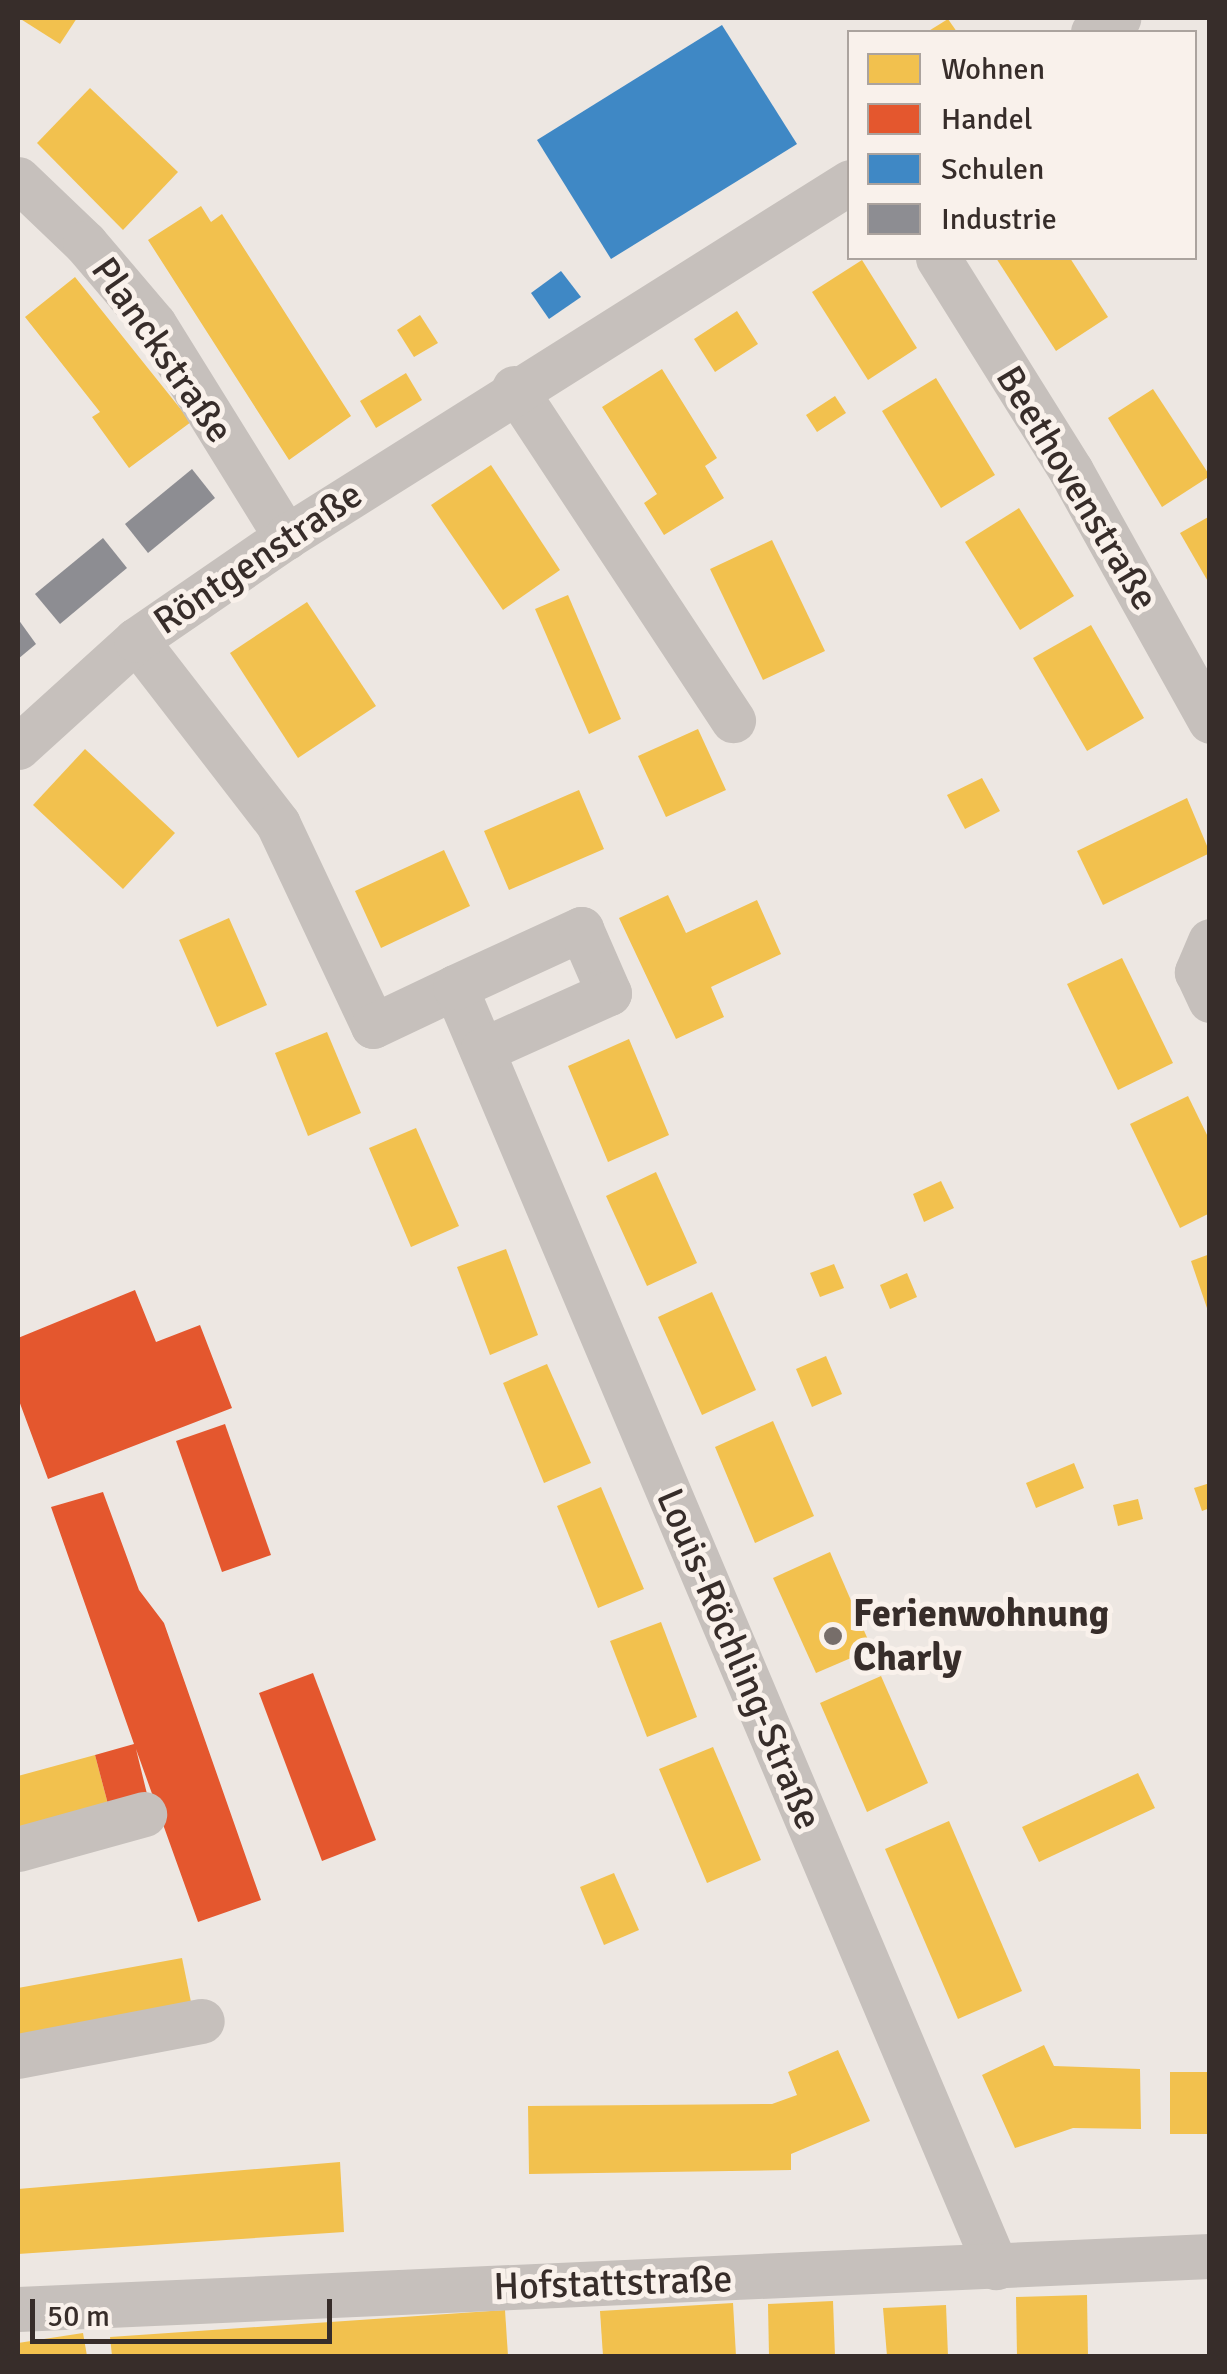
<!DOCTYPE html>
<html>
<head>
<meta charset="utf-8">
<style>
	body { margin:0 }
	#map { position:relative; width:1227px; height:2374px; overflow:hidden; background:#ede7e2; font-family:Signika,sans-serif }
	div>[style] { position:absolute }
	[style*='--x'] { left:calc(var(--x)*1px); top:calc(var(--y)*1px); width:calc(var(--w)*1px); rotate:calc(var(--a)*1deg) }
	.homes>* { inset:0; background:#f2c14e }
	.shops>* { inset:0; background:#e4572e }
	.schools>* { inset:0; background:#3f88c5 }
	.industry>* { inset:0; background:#8d8d92 }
	.minor>* { height:45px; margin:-22.5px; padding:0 22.5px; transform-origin:22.5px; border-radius:22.5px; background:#c6c0bc }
	.dots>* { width:28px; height:28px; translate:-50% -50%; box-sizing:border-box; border:5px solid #f9f1eb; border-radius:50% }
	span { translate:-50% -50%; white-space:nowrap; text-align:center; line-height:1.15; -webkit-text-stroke:10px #f9f1eb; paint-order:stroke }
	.street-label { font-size:38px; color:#372d2a }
	.poi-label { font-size:38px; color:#372d2a; font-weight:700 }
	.left { translate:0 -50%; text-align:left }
	.frame { position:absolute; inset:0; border:20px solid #372d2a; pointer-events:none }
	.legend { position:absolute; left:847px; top:30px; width:350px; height:230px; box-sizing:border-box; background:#f9f1eb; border:2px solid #aba39e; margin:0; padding:12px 18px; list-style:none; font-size:30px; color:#372d2a }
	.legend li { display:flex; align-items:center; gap:20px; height:50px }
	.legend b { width:50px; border:2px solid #aba39e }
	.scale { position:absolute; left:30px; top:2299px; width:302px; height:45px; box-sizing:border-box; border:5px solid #372d2a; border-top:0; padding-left:12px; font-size:30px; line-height:35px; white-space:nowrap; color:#372d2a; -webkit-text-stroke:8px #f9f1eb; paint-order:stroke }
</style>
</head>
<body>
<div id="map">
	<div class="homes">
		<i style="clip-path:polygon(19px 18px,77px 18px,60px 44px)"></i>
		<i style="clip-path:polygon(948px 19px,957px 32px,927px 32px)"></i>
		<i style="clip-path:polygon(90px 88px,178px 172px,123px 230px,37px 143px)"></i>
		<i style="clip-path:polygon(201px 206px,211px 222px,222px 214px,351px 416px,289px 460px,148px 240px)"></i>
		<i style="clip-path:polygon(996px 258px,1070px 258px,1108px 317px,1056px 351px)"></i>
		<i style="clip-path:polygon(862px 260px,917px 348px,868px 380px,812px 292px)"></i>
		<i style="clip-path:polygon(75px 277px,191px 422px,129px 468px,92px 417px,100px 412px,25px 317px)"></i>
		<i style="clip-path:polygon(737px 311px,758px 344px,715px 372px,694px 339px)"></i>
		<i style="clip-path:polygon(420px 315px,438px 343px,414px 357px,397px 330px)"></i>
		<i style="clip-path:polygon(662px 369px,717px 458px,705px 466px,724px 498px,664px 535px,644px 503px,657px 494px,602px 407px)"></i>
		<i style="clip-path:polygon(406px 373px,422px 400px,376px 428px,360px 401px)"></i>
		<i style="clip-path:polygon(936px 378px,995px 475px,941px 508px,882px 411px)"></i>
		<i style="clip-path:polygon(1153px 389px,1210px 476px,1162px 507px,1108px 418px)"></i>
		<i style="clip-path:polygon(835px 396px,846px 413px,817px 432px,806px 415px)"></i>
		<i style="clip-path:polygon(491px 465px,560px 570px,503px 610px,431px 505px)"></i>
		<i style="clip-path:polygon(1019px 508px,1074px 596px,1020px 630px,965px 542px)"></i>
		<i style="clip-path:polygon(1210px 516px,1210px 585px,1180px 533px)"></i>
		<i style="clip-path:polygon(772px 540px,825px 651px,763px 680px,710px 569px)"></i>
		<i style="clip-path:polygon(568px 595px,621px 719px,589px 734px,535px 609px)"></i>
		<i style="clip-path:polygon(307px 602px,376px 706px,298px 758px,230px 653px)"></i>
		<i style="clip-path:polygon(1091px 625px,1144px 718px,1087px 751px,1033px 658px)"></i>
		<i style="clip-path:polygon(698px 729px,726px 790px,666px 817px,638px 756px)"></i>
		<i style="clip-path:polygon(85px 749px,175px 833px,123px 889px,33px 805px)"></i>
		<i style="clip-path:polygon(982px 778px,1000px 811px,965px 829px,947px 795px)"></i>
		<i style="clip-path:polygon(579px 790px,604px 849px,509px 890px,484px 831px)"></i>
		<i style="clip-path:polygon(1187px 798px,1210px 853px,1103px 905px,1077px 851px)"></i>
		<i style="clip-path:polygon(444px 850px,470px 906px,381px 948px,355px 891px)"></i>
		<i style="clip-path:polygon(668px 895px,686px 933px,757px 900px,781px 954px,711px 987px,724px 1017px,676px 1039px,619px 918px)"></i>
		<i style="clip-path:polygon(229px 918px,267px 1005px,217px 1027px,179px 940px)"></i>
		<i style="clip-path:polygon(1122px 958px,1173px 1063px,1118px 1090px,1067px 984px)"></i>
		<i style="clip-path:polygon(327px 1032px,361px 1113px,308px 1136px,275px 1053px)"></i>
		<i style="clip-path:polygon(629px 1039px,669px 1135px,608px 1162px,568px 1066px)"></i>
		<i style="clip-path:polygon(1188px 1096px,1210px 1141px,1210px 1213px,1180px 1228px,1130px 1124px)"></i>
		<i style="clip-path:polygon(416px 1128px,459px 1226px,411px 1247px,369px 1148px)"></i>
		<i style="clip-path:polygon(656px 1172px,697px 1263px,647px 1286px,606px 1196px)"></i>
		<i style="clip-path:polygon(941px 1181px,954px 1208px,924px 1222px,913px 1194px)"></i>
		<i style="clip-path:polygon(506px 1249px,538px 1335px,490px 1355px,457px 1267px)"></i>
		<i style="clip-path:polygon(1210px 1254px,1210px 1313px,1209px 1314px,1191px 1261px)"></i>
		<i style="clip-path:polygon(834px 1264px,844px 1288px,820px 1297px,810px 1273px)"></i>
		<i style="clip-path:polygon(907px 1273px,917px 1297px,890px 1309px,880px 1285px)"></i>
		<i style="clip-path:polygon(712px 1292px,756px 1390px,702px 1415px,658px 1317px)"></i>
		<i style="clip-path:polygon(826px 1356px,842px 1394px,812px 1407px,796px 1369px)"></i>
		<i style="clip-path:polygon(547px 1364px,591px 1463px,544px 1483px,503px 1383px)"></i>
		<i style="clip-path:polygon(773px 1421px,814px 1516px,755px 1543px,715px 1447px)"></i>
		<i style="clip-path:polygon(1074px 1463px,1084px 1488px,1036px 1508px,1026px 1483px)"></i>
		<i style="clip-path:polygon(1210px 1483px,1210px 1508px,1202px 1511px,1194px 1488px)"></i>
		<i style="clip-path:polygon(601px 1487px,644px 1589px,598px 1608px,557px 1506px)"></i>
		<i style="clip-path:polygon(1138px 1499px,1143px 1519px,1118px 1526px,1113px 1505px)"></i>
		<i style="clip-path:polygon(830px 1552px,872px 1649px,816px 1673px,773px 1578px)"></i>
		<i style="clip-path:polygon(661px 1622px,697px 1717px,647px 1737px,610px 1641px)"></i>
		<i style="clip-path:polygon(881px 1676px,928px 1783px,867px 1812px,820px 1703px)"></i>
		<i style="clip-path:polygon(713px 1747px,761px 1860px,707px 1883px,659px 1769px)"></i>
		<i style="clip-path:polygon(95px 1755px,109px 1808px,18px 1833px,18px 1776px)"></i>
		<i style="clip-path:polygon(1138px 1773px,1155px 1808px,1039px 1862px,1022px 1827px)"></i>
		<i style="clip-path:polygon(949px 1821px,1022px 1991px,958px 2019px,885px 1849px)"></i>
		<i style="clip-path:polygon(614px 1873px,639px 1930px,604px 1945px,580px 1887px)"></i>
		<i style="clip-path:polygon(182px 1958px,192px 2007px,18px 2042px,18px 1988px)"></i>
		<i style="clip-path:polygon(1044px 2045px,1054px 2066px,1140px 2069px,1141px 2129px,1073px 2128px,1015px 2148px,982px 2075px)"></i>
		<i style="clip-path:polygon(838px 2050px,870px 2121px,791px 2154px,791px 2170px,529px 2174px,528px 2106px,772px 2104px,797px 2095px,788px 2072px)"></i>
		<i style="clip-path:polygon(1170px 2072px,1210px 2072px,1210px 2134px,1170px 2134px)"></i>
		<i style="clip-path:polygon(340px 2162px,344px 2232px,18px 2254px,18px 2189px)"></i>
		<i style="clip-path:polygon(1087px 2295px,1088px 2356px,1017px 2356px,1016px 2297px)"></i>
		<i style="clip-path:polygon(833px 2301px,835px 2356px,769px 2356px,768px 2304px)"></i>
		<i style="clip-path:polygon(733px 2303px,736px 2356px,603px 2356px,600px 2311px)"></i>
		<i style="clip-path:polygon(946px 2305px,948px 2356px,887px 2356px,883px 2308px)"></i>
		<i style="clip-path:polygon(505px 2310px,508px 2356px,112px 2356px,110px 2337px)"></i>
		<i style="clip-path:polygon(83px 2333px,87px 2356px,18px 2356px,18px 2343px)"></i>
	</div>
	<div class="shops">
		<i style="clip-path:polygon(135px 1290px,156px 1342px,200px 1325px,232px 1408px,48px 1479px,18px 1398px,18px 1338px)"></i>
		<i style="clip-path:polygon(225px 1424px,271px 1555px,222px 1572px,176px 1441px)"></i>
		<i style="clip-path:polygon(103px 1492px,139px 1590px,164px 1623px,261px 1900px,198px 1922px,136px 1749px,148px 1798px,109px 1808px,95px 1755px,134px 1744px,51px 1507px)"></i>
		<i style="clip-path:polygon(313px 1673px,376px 1840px,322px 1861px,259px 1693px)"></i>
	</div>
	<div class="schools">
		<i style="clip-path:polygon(722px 25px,797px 144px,611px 259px,537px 140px)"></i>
		<i style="clip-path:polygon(561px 271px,581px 297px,549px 319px,531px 293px)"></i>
	</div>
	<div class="industry">
		<i style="clip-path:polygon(192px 469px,215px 498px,148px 553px,125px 524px)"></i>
		<i style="clip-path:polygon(103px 538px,127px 568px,60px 624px,35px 594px)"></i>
		<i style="clip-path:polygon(18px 619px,36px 644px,18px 659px)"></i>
	</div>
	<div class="minor">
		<i style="--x:1093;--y:32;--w:29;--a:-29"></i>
		<i style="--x:18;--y:179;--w:93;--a:43.7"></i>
		<i style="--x:85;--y:243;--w:106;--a:49.6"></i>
		<i style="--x:154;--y:324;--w:251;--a:58.2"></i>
		<i style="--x:938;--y:258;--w:251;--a:58"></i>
		<i style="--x:1071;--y:471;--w:286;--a:60.9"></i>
		<i style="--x:514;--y:388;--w:398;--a:56.6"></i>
		<i style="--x:136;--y:640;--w:232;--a:52.3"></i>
		<i style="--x:278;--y:824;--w:223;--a:64.8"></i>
		<i style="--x:373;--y:1026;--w:91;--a:-25.4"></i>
		<i style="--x:455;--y:987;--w:1390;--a:67.09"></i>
		<i style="--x:18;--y:747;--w:159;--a:-42.2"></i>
		<i style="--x:136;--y:640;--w:182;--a:-34.5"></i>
		<i style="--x:286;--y:537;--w:666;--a:-32.19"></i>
		<i style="--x:1210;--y:941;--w:34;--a:113"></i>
		<i style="--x:1197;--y:972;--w:31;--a:65"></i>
		<i style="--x:455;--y:987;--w:139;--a:-24.7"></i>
		<i style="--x:581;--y:929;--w:70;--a:66.4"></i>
		<i style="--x:609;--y:993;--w:139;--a:155.8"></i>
		<i style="--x:18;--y:1849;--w:131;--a:-15.5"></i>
		<i style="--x:18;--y:2056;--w:187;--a:-10.8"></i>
		<i style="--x:18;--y:2309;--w:1193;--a:-2.55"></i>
	</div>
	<div class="dots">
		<i style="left:833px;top:1636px;background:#776e6a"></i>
	</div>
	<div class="street-label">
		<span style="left:162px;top:350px;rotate:55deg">Planckstraße</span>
		<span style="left:1077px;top:488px;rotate:59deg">Beethovenstraße</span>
		<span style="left:258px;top:558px;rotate:-34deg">Röntgenstraße</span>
		<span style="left:739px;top:1659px;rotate:67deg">Louis-Röchling-Straße</span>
		<span style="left:613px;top:2283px;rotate:-2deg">Hofstattstraße</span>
	</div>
	<div class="poi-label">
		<span class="left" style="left:853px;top:1636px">Ferienwohnung<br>Charly</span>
	</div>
	<div class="frame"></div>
	<ul class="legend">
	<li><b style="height:28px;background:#f2c14e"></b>Wohnen</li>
	<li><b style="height:28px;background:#e4572e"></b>Handel</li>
	<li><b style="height:28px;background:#3f88c5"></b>Schulen</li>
	<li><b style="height:28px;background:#8d8d92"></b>Industrie</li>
	</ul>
	<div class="scale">50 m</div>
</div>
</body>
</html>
